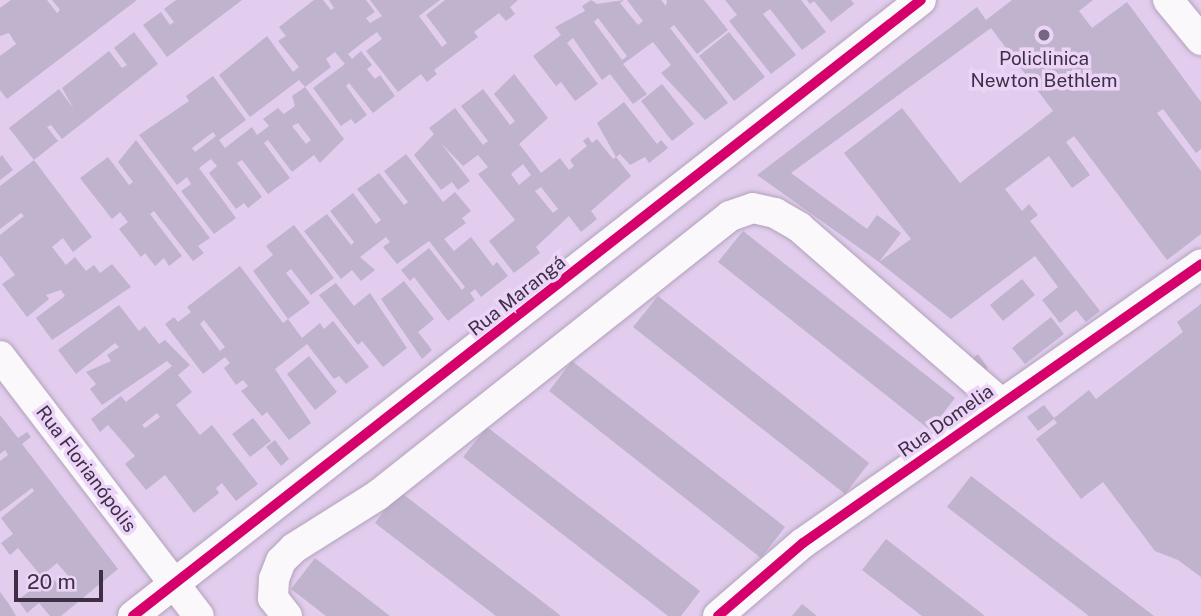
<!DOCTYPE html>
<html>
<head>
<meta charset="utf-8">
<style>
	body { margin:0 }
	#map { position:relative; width:1201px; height:616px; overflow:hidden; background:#e2cdee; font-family:"Public Sans",sans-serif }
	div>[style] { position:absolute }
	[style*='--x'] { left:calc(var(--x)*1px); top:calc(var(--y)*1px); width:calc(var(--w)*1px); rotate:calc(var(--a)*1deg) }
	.building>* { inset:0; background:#bfb3ce }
	.roads { filter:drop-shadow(0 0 2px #b2a2ba) drop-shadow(0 0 2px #b2a2ba) }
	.street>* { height:30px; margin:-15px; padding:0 15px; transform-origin:15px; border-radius:15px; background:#fbf8fc }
	.cycleway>* { height:10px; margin:-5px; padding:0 5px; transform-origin:5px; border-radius:5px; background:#d6006c }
	.dots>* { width:19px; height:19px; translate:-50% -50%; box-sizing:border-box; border:4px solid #ebd4f8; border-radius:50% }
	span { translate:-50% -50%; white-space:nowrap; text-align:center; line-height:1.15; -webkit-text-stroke:7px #ebd4f8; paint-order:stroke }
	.poi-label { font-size:19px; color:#3e2f46 }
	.street-label { font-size:19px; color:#3e2f46 }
	.scale { position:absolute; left:14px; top:570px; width:89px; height:32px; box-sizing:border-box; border:4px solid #3e2f46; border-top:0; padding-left:9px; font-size:21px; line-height:24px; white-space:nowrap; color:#3e2f46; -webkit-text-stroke:5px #ebd4f8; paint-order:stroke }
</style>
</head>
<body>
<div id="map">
	<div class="building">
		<i style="clip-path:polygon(11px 0,47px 0,57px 13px,60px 10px,52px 0,137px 0,7px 99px,0 90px,0 56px,16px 44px,9px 33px,0 36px,0 8px)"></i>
		<i style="clip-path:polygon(176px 0,242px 0,167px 57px,143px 25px,161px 12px,170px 25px,174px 22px,164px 9px)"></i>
		<i style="clip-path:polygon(314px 0,323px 0,331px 10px,334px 8px,329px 0,366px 0,375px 12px,366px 18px,370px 23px,382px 16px,370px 0,440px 0,419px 16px,442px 47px,447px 43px,426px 15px,445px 0,518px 0,510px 7px,515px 14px,506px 21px,499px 13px,474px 32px,478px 37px,434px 70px,437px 74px,427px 82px,421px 74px,398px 92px,366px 51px,382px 39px,377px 32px,362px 43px,348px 54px,352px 59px,361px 51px,372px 65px,367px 69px,375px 79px,380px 75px,395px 96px,373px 113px,349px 83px,346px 86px,367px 115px,355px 124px,351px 119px,341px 126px,313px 88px,345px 64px,335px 52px,326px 59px,331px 67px,305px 87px,299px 80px,250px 117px,219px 75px,267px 36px,293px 72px,299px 67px,278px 41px,286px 36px,279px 27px)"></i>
		<i style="clip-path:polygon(evenodd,591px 0,597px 4px,624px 0,620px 3px,638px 25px,643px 21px,627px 0,661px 0,666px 6px,667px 0,704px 0,728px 30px,697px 54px,674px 25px,670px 28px,728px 103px,705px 120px,661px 73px,671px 65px,653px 42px,623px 64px,647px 94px,633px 104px,610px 74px,602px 80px,573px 38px,567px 43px,598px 84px,575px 101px,561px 82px,556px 86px,533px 56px,561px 35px,555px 27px,585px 11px,582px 6px,591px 0,598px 18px,627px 56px,622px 60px,594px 22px,598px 18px)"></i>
		<i style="clip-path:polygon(725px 0,801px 0,826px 32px,802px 50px,770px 9px,763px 14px,796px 55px,771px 74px,729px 21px,737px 15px)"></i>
		<i style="clip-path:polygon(807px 0,851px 0,854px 4px,831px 22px,814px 1px,810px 4px)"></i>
		<i style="clip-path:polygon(1012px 0,1093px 0,1079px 11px,1092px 28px,1127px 2px,1201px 102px,1201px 149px,1196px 153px,1163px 109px,1157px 113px,1201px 171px,1201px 234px,1167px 260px,1074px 136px,1066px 142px,1090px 175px,1072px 188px,1049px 156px,1005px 189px,1022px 211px,1029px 204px,1038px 215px,1030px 221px,1100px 311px,1086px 322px,1076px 310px,1060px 323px,1042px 300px,1058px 287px,1035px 256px,951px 319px,879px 262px,911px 239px,844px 153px,902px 108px,960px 183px,1053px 111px,991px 28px,791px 173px,867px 229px,877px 215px,901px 233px,879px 262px,757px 175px,977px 7px,986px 20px)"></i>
		<i style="clip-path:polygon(134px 32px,158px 64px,62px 139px,51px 125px,47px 127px,58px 141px,34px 160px,9px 128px,59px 89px,74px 109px,62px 88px,109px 51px,122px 68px,127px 65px,114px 48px)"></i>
		<i style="clip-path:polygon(729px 32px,765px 77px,734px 101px,699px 56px)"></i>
		<i style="clip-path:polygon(evenodd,514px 74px,548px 118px,519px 144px,527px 154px,518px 159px,527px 154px,541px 173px,560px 158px,569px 170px,574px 166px,570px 160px,587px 146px,583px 141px,588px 137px,592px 143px,597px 139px,613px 159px,616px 157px,597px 123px,624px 102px,657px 144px,661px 140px,668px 148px,649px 163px,645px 157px,630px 165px,620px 154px,616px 157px,631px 176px,591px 211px,597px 219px,581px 232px,569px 216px,536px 247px,540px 253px,514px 273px,489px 241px,515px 220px,478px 174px,488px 167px,478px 155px,463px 166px,441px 143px,470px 181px,458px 190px,452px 182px,441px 190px,414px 155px,434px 134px,429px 128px,455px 108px,483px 145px,488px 141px,461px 106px,483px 89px,510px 125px,515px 121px,494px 94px,514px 74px,523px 164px,531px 175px,519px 185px,511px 174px,523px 164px,514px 74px,541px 187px,558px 209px,553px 213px,535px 191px,541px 187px)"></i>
		<i style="clip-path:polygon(evenodd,213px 76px,246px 120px,219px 140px,225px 148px,252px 127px,257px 135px,269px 126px,263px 119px,278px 108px,284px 114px,295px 106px,292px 96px,305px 87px,344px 139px,320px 163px,314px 155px,292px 172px,268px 140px,264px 143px,290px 178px,268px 194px,242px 160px,237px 163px,262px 197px,248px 208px,244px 203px,236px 209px,209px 173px,217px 166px,211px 159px,199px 168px,236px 218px,214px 234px,181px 191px,191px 184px,187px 177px,177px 185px,139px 135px,189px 101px,186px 96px,213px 76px,298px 123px,311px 140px,306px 144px,292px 126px,298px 123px,213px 76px,213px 132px,216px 136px,195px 152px,192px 148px,213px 132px)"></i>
		<i style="clip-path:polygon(662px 84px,694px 124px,672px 141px,641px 101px)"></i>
		<i style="clip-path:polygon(136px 140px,210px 238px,198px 246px,204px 253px,193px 261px,154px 211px,150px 214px,182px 256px,169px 266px,164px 258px,155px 266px,145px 253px,141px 257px,119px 229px,128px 222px,120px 212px,112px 219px,80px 178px,108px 157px,129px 185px,133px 182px,118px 162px)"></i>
		<i style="clip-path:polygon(406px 154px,443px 202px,455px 192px,471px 211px,462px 218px,466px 223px,444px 239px,454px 251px,471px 237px,493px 266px,497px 262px,508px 276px,481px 297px,475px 289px,470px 293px,475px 300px,448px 321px,414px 277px,410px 281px,401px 270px,429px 248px,462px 290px,465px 287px,429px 241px,397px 264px,383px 247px,390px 242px,386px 237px,360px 257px,375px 270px,361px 281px,352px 270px,341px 279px,304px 231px,327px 214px,351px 245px,354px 242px,330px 211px,353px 193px,376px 224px,381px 220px,357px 189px,379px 173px,404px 205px,408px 202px,384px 171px)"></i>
		<i style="clip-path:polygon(2px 155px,13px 170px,0 180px,0 157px)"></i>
		<i style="clip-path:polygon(34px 160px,92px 237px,73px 252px,63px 238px,52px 247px,66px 265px,75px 257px,86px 271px,94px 265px,100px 273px,112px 264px,131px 287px,52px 340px,36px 318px,65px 296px,61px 290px,46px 295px,49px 299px,27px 317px,2px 284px,15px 275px,0 255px,0 235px,24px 216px,21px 213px,0 229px,0 186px)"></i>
		<i style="clip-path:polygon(294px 225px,334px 278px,311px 295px,291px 269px,286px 273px,310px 303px,288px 319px,253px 271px,273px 255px,266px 246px)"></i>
		<i style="clip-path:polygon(743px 231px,955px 398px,930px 430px,718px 262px)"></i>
		<i style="clip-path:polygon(evenodd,240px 266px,283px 323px,288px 319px,302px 338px,320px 323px,324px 329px,333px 321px,369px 367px,346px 384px,339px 376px,334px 379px,307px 344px,275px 369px,311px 423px,289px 440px,267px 412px,262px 416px,241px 391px,248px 386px,243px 380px,236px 385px,224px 368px,230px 363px,225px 357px,203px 374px,165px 324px,174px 317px,178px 322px,191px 312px,187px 307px,240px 266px,204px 320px,225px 347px,220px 351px,200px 324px,204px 320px)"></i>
		<i style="clip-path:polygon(1022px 279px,1035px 295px,1003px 321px,990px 305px)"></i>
		<i style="clip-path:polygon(404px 281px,434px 319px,418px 332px,432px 350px,422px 359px,381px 299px)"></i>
		<i style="clip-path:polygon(336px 283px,354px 306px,370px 293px,407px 348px,383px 367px,362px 341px,358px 345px,319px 295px)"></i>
		<i style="clip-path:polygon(658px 296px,869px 463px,845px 494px,633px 327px)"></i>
		<i style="clip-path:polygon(1201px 304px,1201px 577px,1178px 560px,1155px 551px,1103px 482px,1081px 499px,1036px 439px,1057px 423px,1054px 419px,1038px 431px,1027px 417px,1044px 405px,1054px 418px,1089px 390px,1096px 399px,1183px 332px,1177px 322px)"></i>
		<i style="clip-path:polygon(evenodd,119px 305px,139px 331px,145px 326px,159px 344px,165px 340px,190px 365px,178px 375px,192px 392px,176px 405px,200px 435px,212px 425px,258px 484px,236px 501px,222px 483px,216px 488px,219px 493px,194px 513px,165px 475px,146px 490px,125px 464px,135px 456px,108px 425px,100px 432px,91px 419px,121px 396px,126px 402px,172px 366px,167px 361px,102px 405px,90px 389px,96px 384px,86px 372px,111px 361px,107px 355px,119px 347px,115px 343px,76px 374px,58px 350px,119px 305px,157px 413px,160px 417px,145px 428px,142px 425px,157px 413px)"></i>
		<i style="clip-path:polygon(1051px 317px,1064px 334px,1025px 364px,1012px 348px)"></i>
		<i style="clip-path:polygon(978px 354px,988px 368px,976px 377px,966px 364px)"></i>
		<i style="clip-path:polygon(309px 356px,337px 392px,315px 410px,287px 374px)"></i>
		<i style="clip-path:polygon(572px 361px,785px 527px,761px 558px,549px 391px)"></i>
		<i style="clip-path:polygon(0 415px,18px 438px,27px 432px,31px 437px,22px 444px,118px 569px,61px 616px,50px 616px,39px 603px,27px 613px,18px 600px,50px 575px,61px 588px,72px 580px,57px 563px,41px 576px,18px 548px,10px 555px,1px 543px,13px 534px,1px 518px,34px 491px,32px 488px,0 512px,0 461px,8px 455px,5px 450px,0 454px)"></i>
		<i style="clip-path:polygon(253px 418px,271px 441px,250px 457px,232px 434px)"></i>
		<i style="clip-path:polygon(487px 427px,700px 591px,681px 616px,668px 616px,463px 457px)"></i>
		<i style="clip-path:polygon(275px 440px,289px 459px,281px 466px,266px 447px)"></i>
		<i style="clip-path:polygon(971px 476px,1154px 616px,1089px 616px,947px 507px)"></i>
		<i style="clip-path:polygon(399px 491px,561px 616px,496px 616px,375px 523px)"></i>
		<i style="clip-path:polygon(886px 539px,985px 616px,922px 616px,862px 570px)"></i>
		<i style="clip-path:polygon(315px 558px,390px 616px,326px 616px,291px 589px)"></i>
		<i style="clip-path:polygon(0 592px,9px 604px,16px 616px,0 616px)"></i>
		<i style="clip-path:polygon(802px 604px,817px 616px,792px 616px)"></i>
	</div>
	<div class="roads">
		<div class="street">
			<i style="--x:1168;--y:0;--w:52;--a:50.5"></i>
			<i style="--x:0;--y:356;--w:327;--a:52.6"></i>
			<i style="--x:133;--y:616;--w:1000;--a:-38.02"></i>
			<i style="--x:287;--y:616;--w:23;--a:-128"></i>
			<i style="--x:273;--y:598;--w:19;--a:-87"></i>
			<i style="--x:274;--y:579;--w:19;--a:-69"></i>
			<i style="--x:281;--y:561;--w:18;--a:-45"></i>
			<i style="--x:294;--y:548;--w:99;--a:-32.2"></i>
			<i style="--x:378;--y:495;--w:449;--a:-38.4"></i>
			<i style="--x:730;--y:216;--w:24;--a:-19"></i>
			<i style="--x:753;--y:208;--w:23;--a:13"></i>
			<i style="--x:775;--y:213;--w:28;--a:30"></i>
			<i style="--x:799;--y:227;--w:268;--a:41.1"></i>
			<i style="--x:718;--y:616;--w:112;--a:-40.7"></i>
			<i style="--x:803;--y:543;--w:486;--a:-35"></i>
		</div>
	</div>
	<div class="cycleway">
		<i style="--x:133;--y:616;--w:1000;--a:-38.02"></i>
		<i style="--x:718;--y:616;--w:112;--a:-40.7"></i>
		<i style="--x:803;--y:543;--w:486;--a:-35"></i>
	</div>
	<div class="dots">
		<i style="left:1044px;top:35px;background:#776681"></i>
	</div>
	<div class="poi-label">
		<span style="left:1044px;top:70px">Policlinica<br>Newton Bethlem</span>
	</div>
	<div class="street-label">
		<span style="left:517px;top:296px;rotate:-38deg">Rua Marangá</span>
		<span style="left:946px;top:421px;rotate:-35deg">Rua Domelia</span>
		<span style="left:86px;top:469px;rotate:53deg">Rua Florianópolis</span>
	</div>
	<div class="scale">20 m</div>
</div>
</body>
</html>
